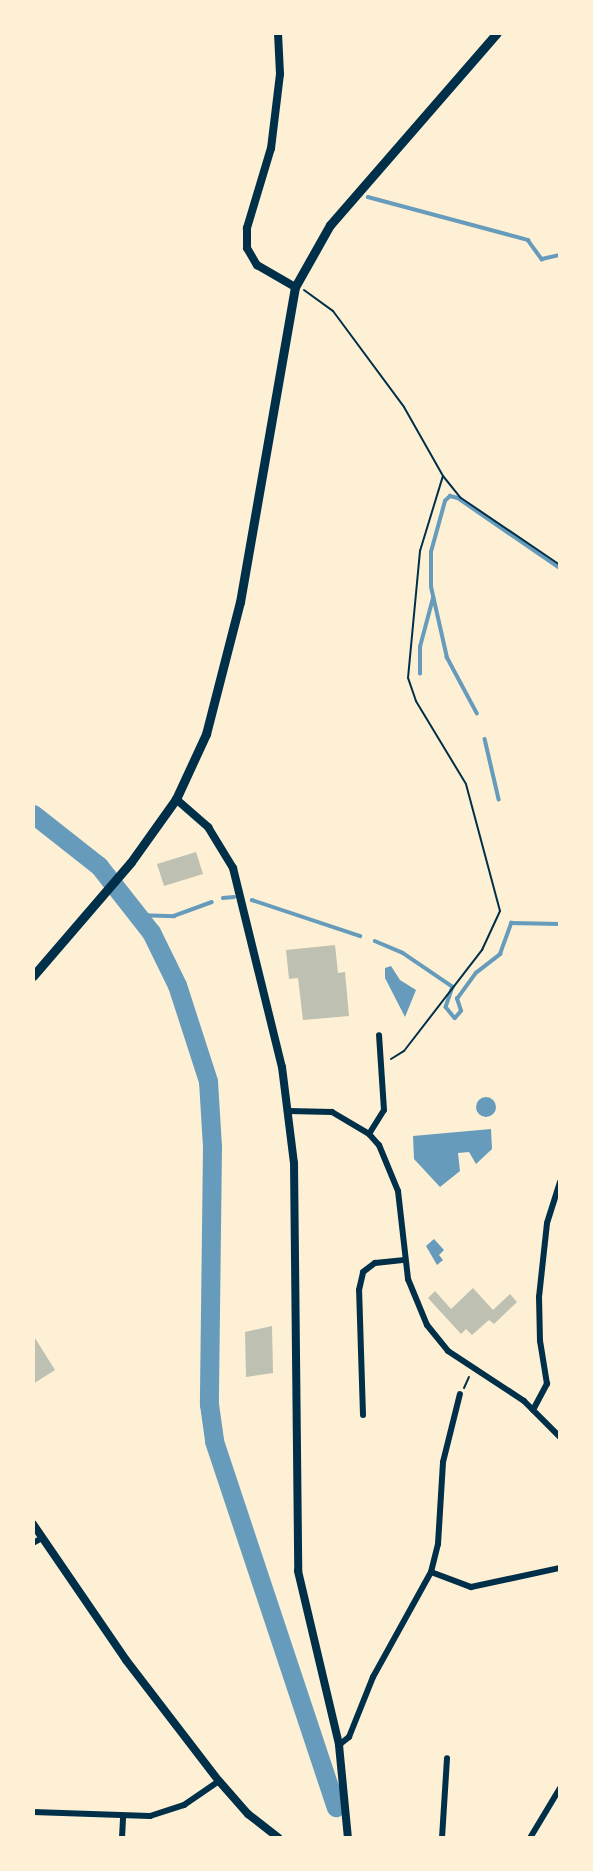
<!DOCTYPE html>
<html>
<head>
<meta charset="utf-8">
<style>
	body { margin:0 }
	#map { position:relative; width:593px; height:1871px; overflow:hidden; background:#fdf0d5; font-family:"PT Serif",serif }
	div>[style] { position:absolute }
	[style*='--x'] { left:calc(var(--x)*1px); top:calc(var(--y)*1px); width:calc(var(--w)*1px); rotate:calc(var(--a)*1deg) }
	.water>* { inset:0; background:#669bbc }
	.round { border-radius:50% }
	.stream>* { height:3.5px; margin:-1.75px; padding:0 1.75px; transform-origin:1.75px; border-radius:1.75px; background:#669bbc }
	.river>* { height:19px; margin:-9.5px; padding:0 9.5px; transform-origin:9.5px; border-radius:9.5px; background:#669bbc }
	.building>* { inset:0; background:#bec0b2 }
	.path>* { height:2px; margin:-1px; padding:0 1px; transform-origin:1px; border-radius:1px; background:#003049 }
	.minor>* { height:6px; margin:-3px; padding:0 3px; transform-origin:3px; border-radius:3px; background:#003049 }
	.tertiary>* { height:8px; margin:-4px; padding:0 4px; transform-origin:4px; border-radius:4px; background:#003049 }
	.secondary>* { height:9px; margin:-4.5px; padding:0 4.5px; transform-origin:4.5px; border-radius:4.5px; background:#003049 }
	span { translate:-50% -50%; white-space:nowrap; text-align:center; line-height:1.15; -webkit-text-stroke:6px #fdf0d5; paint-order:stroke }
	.frame { position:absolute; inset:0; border:35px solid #fdf0d5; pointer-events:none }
</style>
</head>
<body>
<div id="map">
	<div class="water">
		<i style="clip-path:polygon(391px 966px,400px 980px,416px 990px,405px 1017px,385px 978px,385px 968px)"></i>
		<i class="round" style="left:476px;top:1097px;width:20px;height:20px"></i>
		<i style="clip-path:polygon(491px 1129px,492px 1149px,476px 1164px,469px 1152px,458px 1153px,460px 1171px,440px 1187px,414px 1159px,413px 1136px)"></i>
		<i style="clip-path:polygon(434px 1239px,444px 1250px,439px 1255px,443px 1260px,437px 1265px,426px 1246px)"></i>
	</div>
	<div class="stream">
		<i style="--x:368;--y:197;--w:166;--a:15"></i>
		<i style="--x:528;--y:240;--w:24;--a:54"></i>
		<i style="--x:542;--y:259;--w:18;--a:-13"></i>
		<i style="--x:420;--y:674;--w:27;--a:-90"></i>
		<i style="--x:420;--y:647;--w:51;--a:-75.1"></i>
		<i style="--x:477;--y:714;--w:64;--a:-118.2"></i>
		<i style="--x:447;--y:658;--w:73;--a:-102.7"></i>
		<i style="--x:431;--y:587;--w:35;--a:-90"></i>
		<i style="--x:431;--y:552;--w:53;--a:-74.6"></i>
		<i style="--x:445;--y:501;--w:7;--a:-45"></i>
		<i style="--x:450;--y:496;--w:8;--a:14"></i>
		<i style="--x:458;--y:498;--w:124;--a:34.5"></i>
		<i style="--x:485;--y:739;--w:62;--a:76.9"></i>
		<i style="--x:223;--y:898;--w:11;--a:-5"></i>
		<i style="--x:252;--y:900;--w:114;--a:18.4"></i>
		<i style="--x:136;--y:915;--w:38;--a:2"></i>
		<i style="--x:174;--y:916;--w:40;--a:-20.2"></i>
		<i style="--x:375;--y:941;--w:30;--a:23"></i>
		<i style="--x:403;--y:953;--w:60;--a:34.2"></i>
		<i style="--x:453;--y:987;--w:21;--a:109"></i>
		<i style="--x:446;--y:1007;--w:14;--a:51"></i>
		<i style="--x:455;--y:1018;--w:9;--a:-49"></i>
		<i style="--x:461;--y:1011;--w:13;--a:-108"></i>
		<i style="--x:457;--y:999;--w:32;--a:-54"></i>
		<i style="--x:476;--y:973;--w:31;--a:-38"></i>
		<i style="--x:500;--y:954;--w:33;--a:-70"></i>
		<i style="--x:511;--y:923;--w:49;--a:1.2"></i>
	</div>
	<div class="river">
		<i style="--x:33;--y:814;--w:84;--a:38.2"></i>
		<i style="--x:99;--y:866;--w:84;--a:51.8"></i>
		<i style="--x:151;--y:932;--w:59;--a:63.9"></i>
		<i style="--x:177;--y:985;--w:101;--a:72.1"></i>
		<i style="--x:208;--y:1081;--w:66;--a:86.5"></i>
		<i style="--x:212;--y:1147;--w:257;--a:90.7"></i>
		<i style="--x:209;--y:1404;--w:37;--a:82"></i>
		<i style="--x:214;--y:1441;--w:386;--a:71.6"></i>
	</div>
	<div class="building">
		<i style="clip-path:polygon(196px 852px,203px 874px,164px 886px,157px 864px)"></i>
		<i style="clip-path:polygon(335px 945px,338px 973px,345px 972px,349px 1016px,303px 1020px,298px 978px,289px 979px,286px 950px)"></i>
		<i style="clip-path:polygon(473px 1288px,493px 1310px,510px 1294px,517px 1302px,494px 1324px,489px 1320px,472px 1335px,466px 1329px,461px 1334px,428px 1298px,435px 1291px,451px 1309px)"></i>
		<i style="clip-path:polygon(272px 1326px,273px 1373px,246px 1377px,245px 1332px)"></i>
		<i style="clip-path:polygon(33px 1335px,55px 1370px,33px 1384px)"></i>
	</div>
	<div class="path">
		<i style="--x:304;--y:290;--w:36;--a:36"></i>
		<i style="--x:333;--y:311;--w:119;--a:53.5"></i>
		<i style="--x:404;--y:407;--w:79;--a:60.5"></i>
		<i style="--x:443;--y:476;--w:28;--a:51"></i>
		<i style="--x:461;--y:498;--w:120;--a:34.1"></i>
		<i style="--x:391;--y:1059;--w:15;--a:-32"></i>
		<i style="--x:404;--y:1051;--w:128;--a:-52.3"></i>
		<i style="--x:482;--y:950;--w:43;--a:-65.2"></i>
		<i style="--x:500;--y:911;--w:131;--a:-105"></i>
		<i style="--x:466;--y:784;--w:97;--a:-121.1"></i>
		<i style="--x:416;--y:701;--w:24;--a:-109"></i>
		<i style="--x:408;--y:678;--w:128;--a:-84.6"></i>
		<i style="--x:420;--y:551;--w:78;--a:-73"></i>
		<i style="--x:464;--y:1388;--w:12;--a:-66"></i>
	</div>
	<div class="minor">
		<i style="--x:289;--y:1111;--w:43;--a:1.3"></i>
		<i style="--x:332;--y:1112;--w:43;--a:30.7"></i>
		<i style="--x:369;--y:1134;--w:15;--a:48"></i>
		<i style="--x:379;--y:1145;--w:50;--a:67.6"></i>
		<i style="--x:398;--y:1191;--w:89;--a:83.5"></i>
		<i style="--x:408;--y:1279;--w:50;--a:67.6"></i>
		<i style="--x:427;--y:1325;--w:33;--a:51"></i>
		<i style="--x:448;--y:1351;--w:91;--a:33.3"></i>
		<i style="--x:524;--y:1401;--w:51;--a:45"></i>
		<i style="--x:369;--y:1134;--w:28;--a:-58"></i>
		<i style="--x:384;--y:1110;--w:75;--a:-93.8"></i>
		<i style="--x:533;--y:1410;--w:30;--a:-62"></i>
		<i style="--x:547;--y:1384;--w:44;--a:-99.2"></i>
		<i style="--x:540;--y:1341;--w:44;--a:-91.3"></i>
		<i style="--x:539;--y:1297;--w:74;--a:-83.8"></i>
		<i style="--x:547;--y:1223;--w:43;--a:-72.4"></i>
		<i style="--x:363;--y:1415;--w:125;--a:-91.8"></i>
		<i style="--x:359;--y:1290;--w:18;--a:-77"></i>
		<i style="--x:363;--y:1272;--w:15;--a:-37"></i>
		<i style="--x:375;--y:1263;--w:30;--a:-6"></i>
		<i style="--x:33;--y:1543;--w:10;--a:-29"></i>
		<i style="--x:431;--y:1572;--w:43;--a:20.6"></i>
		<i style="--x:471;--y:1587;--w:91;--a:-12.1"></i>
		<i style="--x:339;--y:1745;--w:13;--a:-39"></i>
		<i style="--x:349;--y:1737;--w:65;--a:-68.2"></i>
		<i style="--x:373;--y:1677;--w:120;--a:-61.1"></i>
		<i style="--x:431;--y:1572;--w:29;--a:-76"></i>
		<i style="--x:438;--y:1544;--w:82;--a:-86.5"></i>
		<i style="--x:443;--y:1462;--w:70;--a:-76"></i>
		<i style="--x:33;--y:1812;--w:117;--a:2"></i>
		<i style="--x:150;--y:1816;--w:36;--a:-18"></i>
		<i style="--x:184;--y:1805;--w:42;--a:-34.4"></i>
		<i style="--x:122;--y:1838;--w:22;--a:-87"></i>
		<i style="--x:442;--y:1838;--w:80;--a:-86.4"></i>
		<i style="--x:530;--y:1838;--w:58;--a:-59"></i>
	</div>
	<div class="tertiary">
		<i style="--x:278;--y:33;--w:41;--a:87.2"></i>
		<i style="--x:280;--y:74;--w:75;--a:96.9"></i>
		<i style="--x:271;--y:148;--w:84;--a:106.7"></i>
		<i style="--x:247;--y:228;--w:20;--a:90"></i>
		<i style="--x:247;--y:248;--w:20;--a:60"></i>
		<i style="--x:257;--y:265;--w:44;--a:30.1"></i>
		<i style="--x:176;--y:799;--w:43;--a:41.2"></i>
		<i style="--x:208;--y:827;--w:48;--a:58.6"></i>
		<i style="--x:233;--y:868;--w:205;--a:76.2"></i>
		<i style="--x:282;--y:1067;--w:97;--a:82.9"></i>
		<i style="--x:294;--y:1163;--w:408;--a:89.4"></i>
		<i style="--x:298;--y:1571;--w:179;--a:76.7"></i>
		<i style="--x:339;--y:1745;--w:93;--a:84.5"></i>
		<i style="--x:33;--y:1524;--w:165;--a:55.6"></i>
		<i style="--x:126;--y:1660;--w:153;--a:52.5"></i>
		<i style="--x:219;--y:1781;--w:44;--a:48.7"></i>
		<i style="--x:248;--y:1814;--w:39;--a:38"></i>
	</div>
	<div class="secondary">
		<i style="--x:33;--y:976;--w:150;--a:-49.3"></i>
		<i style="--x:131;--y:862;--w:77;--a:-54.5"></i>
		<i style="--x:176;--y:799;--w:72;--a:-65.2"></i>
		<i style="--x:206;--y:734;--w:136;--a:-75.6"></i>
		<i style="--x:240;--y:602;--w:320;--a:-80.1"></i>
		<i style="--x:295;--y:287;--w:71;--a:-60.6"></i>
		<i style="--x:330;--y:225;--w:254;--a:-49"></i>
	</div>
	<div class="frame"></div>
</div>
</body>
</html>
